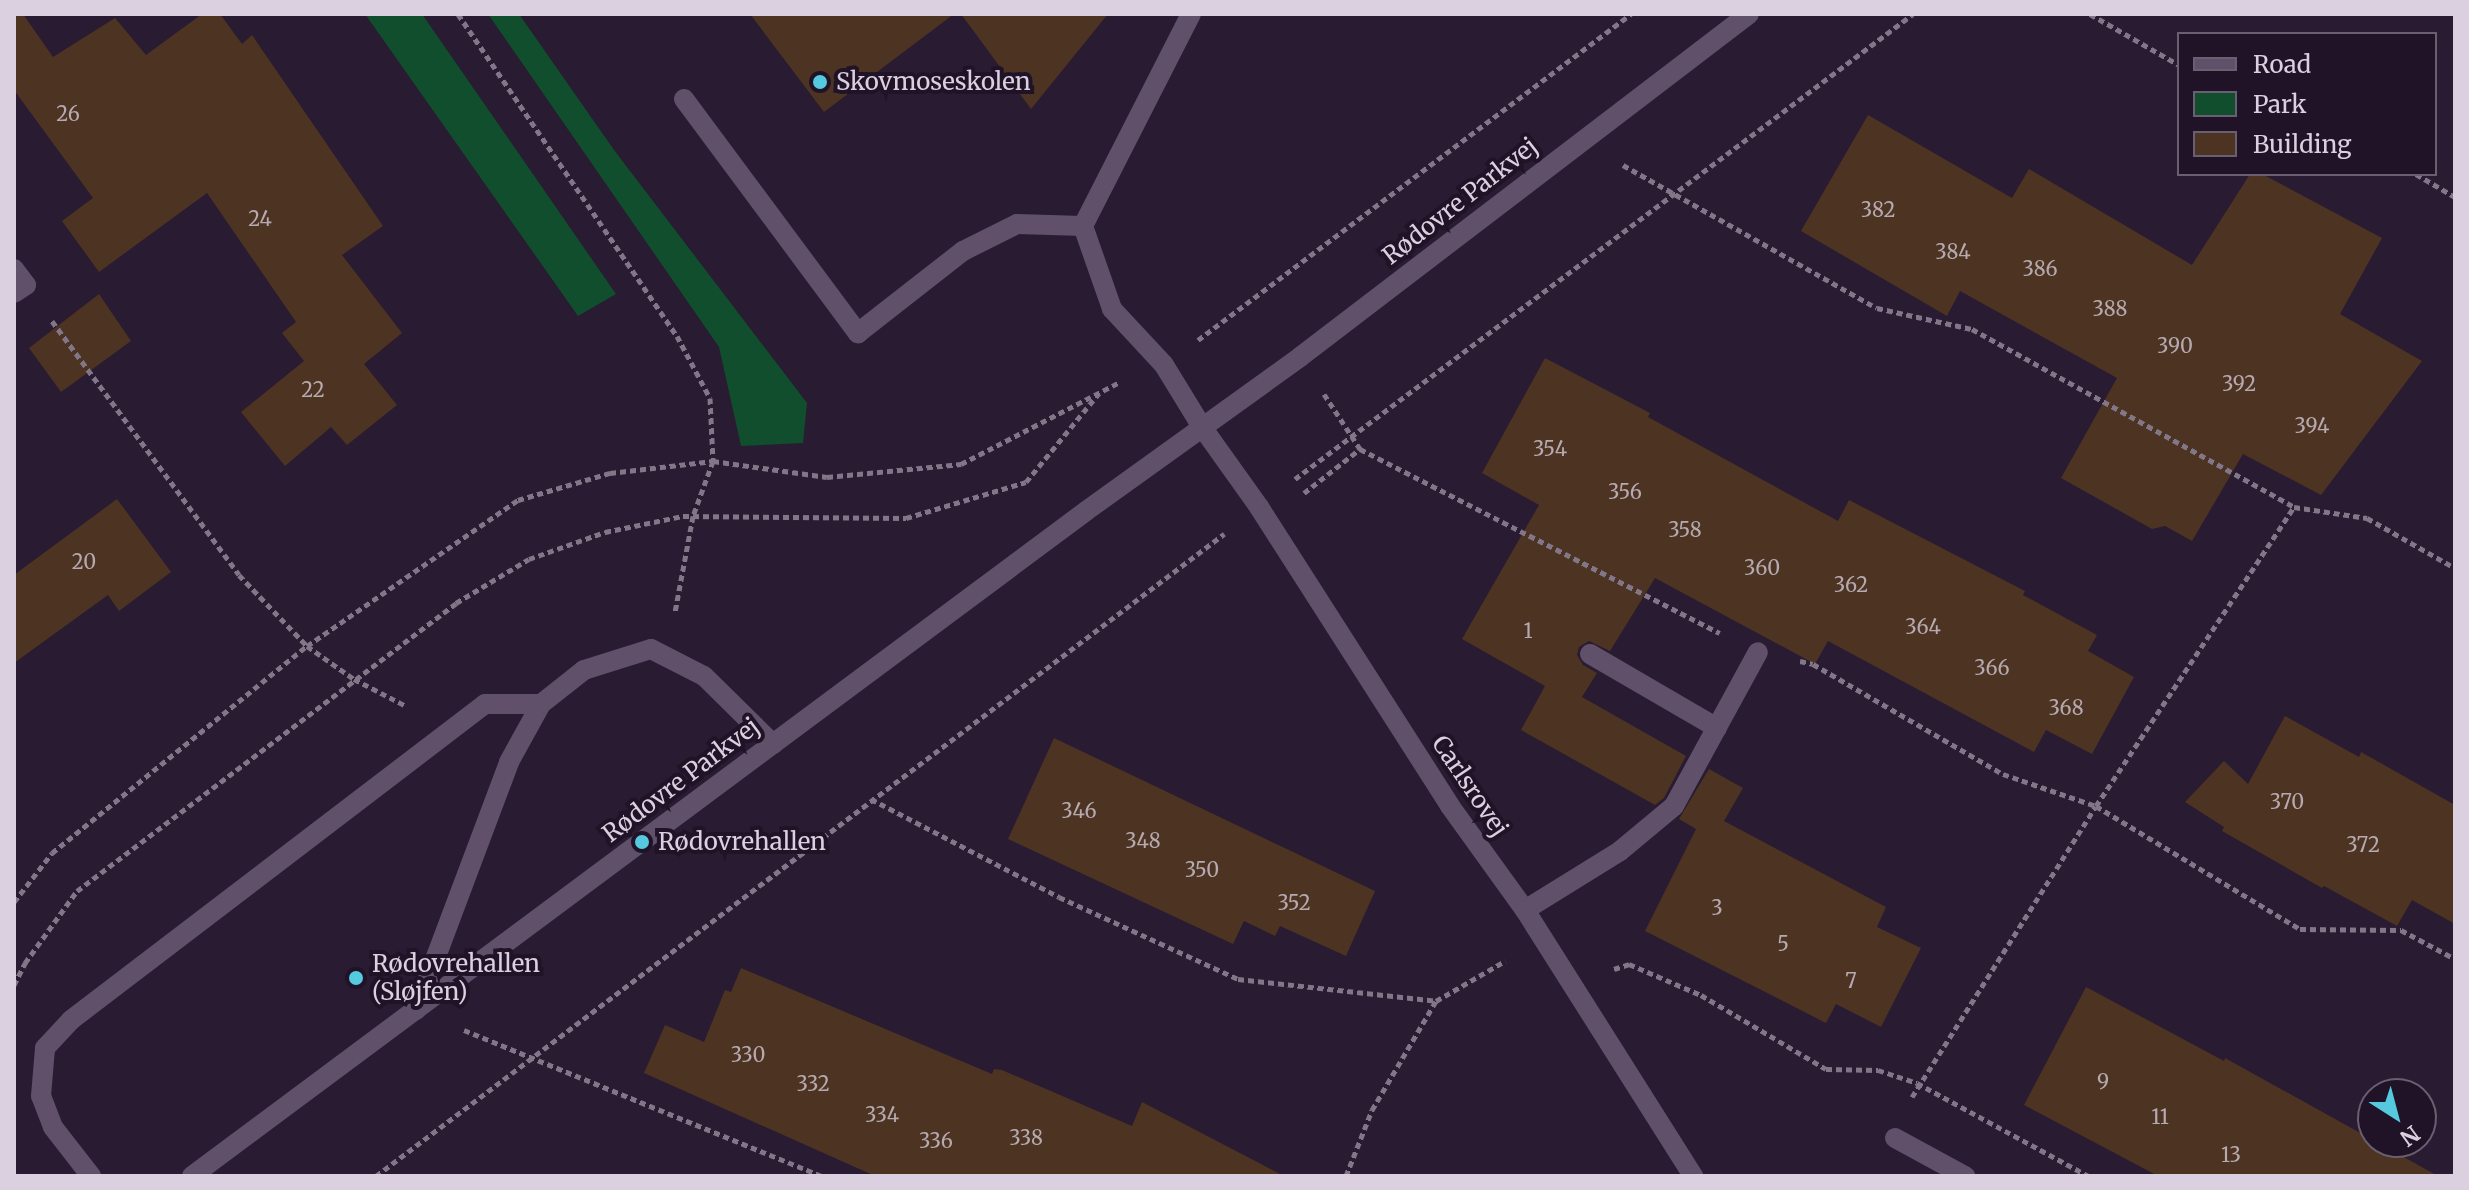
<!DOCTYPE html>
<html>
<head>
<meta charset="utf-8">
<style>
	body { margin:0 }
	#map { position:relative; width:2469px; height:1190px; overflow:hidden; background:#291b31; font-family:Merriweather,serif }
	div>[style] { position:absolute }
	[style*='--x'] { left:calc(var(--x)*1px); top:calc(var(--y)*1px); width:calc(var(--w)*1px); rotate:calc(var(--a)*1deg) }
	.green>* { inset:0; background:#104e2d }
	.building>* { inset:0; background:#4c3322 }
	.path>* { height:5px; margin-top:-2.5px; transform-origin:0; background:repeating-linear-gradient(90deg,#827689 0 6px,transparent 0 10px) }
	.lane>* { height:20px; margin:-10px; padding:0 10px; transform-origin:10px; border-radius:10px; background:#60506a }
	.street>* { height:20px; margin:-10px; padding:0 10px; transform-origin:10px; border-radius:10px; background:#60506a }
	.secondary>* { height:20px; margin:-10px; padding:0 10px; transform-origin:10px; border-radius:10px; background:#60506a }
	.dots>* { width:22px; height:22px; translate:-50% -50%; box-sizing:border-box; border:4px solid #201227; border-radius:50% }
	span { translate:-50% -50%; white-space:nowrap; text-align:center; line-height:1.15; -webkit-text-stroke:8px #201227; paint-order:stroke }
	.number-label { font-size:20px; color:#b6a9b0 }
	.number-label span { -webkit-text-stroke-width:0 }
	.poi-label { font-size:24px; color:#dad0df }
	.left { translate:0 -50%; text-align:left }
	.street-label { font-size:24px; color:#dad0df }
	.frame { position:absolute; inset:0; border:16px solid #dad0df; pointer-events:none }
	.legend { position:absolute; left:2177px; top:32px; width:260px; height:144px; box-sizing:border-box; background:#201227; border:2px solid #6a5e71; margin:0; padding:10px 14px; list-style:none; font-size:24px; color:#dad0df }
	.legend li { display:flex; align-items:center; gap:16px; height:40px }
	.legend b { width:40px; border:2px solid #6a5e71 }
	.north { position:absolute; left:2357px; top:1078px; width:80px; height:80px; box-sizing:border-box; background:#201227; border:2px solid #6a5e71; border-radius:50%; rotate:144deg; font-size:22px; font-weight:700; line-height:32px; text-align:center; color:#dad0df }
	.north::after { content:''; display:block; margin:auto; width:28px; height:36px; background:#55cadf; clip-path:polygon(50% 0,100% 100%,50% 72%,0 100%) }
</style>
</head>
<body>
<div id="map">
	<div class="green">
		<i style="clip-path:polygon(365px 14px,422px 14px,616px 294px,578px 316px)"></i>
		<i style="clip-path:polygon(488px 14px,519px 14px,614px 150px,807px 403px,803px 443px,741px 446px,719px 347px)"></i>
	</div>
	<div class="building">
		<i style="clip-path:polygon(14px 14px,23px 14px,53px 57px,115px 18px,146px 55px,202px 14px,220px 14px,242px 44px,252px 35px,383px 226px,342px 255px,402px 333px,364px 364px,397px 405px,347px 445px,331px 427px,285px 466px,241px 412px,304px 361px,282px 333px,296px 322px,207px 193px,99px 272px,62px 221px,93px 198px,14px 90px)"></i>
		<i style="clip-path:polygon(750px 14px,954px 14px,824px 112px)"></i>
		<i style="clip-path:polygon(961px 14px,1108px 14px,1031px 109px)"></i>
		<i style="clip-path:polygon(1868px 115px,2012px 198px,2029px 169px,2192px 265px,2250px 174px,2262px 174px,2382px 238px,2340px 314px,2422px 361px,2321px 495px,2243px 454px,2192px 541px,2165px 526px,2152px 529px,2061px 478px,2117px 378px,1960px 291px,1947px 316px,1801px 231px)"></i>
		<i style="clip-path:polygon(99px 294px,131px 341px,61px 392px,29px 348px)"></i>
		<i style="clip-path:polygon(1545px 358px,1650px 413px,1648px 417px,1838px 521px,1849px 500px,2025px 591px,2023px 595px,2097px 635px,2088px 651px,2134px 677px,2092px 754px,2046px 730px,2034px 752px,1828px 641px,1815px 664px,1655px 578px,1610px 651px,1589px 641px,1579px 647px,1577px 655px,1583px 665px,1597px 673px,1582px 697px,1686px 756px,1664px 798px,1655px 805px,1521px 730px,1545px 686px,1462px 639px,1539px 505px,1482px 473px)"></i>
		<i style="clip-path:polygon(117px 499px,171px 572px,119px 611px,108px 595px,14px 663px,14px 575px)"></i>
		<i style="clip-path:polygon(2285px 716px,2359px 757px,2361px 752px,2455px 805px,2455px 924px,2412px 900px,2397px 926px,2324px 886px,2322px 888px,2222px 831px,2224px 827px,2185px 802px,2224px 761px,2248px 784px)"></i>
		<i style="clip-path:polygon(1054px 738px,1375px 891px,1346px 956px,1280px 926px,1275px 936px,1244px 921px,1233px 944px,1008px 839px)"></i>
		<i style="clip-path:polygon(1709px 769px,1743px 788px,1724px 821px,1886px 907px,1877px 927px,1921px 948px,1881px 1027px,1836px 1004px,1826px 1023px,1645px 931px,1696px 829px,1679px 819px)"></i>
		<i style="clip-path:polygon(741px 968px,992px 1074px,994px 1069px,1002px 1070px,1132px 1126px,1142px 1102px,1284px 1176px,875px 1176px,644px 1073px,665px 1025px,704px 1042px,725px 990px,731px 992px)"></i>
		<i style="clip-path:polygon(2086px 987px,2224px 1061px,2225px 1058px,2438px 1176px,2158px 1176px,2024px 1105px)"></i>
	</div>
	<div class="path">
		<i style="--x:458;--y:14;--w:389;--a:55.8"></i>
		<i style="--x:677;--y:336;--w:70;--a:62"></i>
		<i style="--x:710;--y:398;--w:63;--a:87.3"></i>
		<i style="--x:713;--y:461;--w:59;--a:110"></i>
		<i style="--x:693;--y:516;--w:98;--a:100.6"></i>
		<i style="--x:2090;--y:14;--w:103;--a:29.8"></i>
		<i style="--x:1623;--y:165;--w:291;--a:29.4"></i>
		<i style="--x:1877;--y:308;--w:97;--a:12.5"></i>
		<i style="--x:1972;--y:329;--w:368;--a:28.9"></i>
		<i style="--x:2294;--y:507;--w:74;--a:8.6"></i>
		<i style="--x:2367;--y:518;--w:101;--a:29.6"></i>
		<i style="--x:2416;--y:174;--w:45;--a:30.5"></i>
		<i style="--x:52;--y:321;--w:315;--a:53.6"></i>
		<i style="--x:239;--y:575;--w:98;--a:46.2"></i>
		<i style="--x:307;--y:646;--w:57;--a:35.1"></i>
		<i style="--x:354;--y:679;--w:59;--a:27.4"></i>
		<i style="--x:1198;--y:340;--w:542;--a:-36.98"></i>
		<i style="--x:1324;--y:394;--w:66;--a:56.8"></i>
		<i style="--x:1360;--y:449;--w:404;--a:27.1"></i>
		<i style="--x:1295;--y:479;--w:773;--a:-36.96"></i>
		<i style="--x:1304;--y:493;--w:71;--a:-38.2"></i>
		<i style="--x:1800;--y:661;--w:13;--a:13"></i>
		<i style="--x:1813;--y:664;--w:220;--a:30.1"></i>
		<i style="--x:2003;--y:774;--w:98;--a:19"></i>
		<i style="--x:2096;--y:806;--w:238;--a:31.1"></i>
		<i style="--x:2300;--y:929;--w:101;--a:0.6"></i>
		<i style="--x:2401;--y:930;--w:61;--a:28.2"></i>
		<i style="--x:871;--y:799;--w:212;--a:27.5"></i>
		<i style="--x:1059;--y:897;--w:197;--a:24.6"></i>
		<i style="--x:1238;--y:979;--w:199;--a:6.3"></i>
		<i style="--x:1436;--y:1001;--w:80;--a:-30.1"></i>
		<i style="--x:14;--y:902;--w:62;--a:-52.2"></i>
		<i style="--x:52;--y:853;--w:328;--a:-39.1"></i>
		<i style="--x:307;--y:646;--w:257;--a:-34.7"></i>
		<i style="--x:518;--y:500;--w:96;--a:-16.4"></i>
		<i style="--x:610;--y:473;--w:104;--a:-6.6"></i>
		<i style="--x:713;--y:461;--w:115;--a:8"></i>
		<i style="--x:827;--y:477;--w:135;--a:-5.5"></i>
		<i style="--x:961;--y:464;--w:179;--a:-27.3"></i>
		<i style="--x:1614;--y:969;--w:16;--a:-18"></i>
		<i style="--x:1629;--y:964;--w:78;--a:23.3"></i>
		<i style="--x:1701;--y:995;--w:145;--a:30.6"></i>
		<i style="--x:1826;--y:1069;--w:52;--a:1.1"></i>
		<i style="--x:1878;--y:1070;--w:41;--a:18.4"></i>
		<i style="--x:1917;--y:1083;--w:195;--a:28.5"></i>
		<i style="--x:14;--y:985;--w:25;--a:-63"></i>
		<i style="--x:25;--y:963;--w:89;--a:-54.2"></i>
		<i style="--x:77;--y:891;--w:476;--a:-37.2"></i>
		<i style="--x:456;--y:603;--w:85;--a:-31.1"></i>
		<i style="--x:529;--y:559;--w:81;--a:-19.6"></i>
		<i style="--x:605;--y:532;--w:80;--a:-11.6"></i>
		<i style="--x:683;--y:516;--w:223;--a:0.5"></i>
		<i style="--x:906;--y:518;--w:125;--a:-16.7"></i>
		<i style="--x:1026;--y:482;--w:115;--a:-50.6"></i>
		<i style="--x:464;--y:1030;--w:387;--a:22.2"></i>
		<i style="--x:1912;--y:1097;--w:344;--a:-57.7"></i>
		<i style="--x:2096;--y:806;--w:359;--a:-56.5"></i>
		<i style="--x:376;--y:1176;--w:1064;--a:-37.13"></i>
		<i style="--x:1346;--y:1176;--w:71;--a:-68.5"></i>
		<i style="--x:1372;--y:1110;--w:126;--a:-59.6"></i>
	</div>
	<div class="lane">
		<i style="--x:1191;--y:14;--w:238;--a:117"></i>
		<i style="--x:1083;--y:226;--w:88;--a:70.7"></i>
		<i style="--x:1112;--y:309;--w:76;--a:47.1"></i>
		<i style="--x:1164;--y:365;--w:73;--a:58.5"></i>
		<i style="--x:684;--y:99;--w:292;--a:53.4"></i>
		<i style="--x:858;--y:333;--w:133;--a:-38"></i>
		<i style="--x:963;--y:251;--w:60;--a:-26.6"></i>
		<i style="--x:1017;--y:224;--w:66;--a:1.7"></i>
		<i style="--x:1590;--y:654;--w:147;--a:30.2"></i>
		<i style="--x:1525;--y:910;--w:112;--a:-31.8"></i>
		<i style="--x:1620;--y:851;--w:70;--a:-39.8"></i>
		<i style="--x:1674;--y:806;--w:175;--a:-61.4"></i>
		<i style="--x:416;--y:1010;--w:265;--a:-69.4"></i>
		<i style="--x:509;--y:762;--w:66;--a:-61.1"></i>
		<i style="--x:541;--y:704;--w:55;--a:-38.3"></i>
		<i style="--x:584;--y:670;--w:70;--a:-17.4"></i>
		<i style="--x:651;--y:649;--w:59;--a:27"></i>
		<i style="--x:704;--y:676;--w:97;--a:44.6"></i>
		<i style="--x:1895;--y:1138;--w:80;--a:28.5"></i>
		<i style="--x:91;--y:1176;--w:62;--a:-127.8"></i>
		<i style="--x:53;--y:1127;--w:33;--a:-111"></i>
		<i style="--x:41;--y:1096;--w:48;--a:-85.2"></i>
		<i style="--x:45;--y:1048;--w:38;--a:-47"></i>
		<i style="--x:71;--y:1020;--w:521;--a:-37.35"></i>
		<i style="--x:485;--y:704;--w:56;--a:0"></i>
	</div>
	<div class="street">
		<i style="--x:14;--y:269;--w:20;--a:53"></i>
		<i style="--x:26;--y:285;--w:14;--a:146"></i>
		<i style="--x:1202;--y:427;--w:98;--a:54.5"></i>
		<i style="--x:1259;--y:507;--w:355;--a:57.4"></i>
		<i style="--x:1450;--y:806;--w:128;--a:54.2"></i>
		<i style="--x:1525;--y:910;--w:315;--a:57.7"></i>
	</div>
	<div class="secondary">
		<i style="--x:192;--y:1176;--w:1114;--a:-36.64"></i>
		<i style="--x:1086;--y:511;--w:264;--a:-35.7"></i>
		<i style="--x:1300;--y:357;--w:565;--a:-37.38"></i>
	</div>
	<div class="dots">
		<i style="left:820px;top:82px;background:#55cadf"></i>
		<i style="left:642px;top:842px;background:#55cadf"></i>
		<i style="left:356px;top:978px;background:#55cadf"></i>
	</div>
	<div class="number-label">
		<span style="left:68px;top:113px">26</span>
		<span style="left:1878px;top:209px">382</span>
		<span style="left:260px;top:218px">24</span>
		<span style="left:1953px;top:251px">384</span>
		<span style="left:2040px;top:268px">386</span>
		<span style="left:2110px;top:308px">388</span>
		<span style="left:2175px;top:345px">390</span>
		<span style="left:2239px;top:383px">392</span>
		<span style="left:313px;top:389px">22</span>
		<span style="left:2312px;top:425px">394</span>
		<span style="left:1550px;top:448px">354</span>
		<span style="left:1625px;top:491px">356</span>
		<span style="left:1685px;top:529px">358</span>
		<span style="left:84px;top:561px">20</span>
		<span style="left:1762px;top:567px">360</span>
		<span style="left:1851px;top:584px">362</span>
		<span style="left:1923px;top:626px">364</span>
		<span style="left:1528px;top:630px">1</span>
		<span style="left:1992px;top:667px">366</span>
		<span style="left:2066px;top:707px">368</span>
		<span style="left:2287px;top:801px">370</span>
		<span style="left:1079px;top:810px">346</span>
		<span style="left:1143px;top:840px">348</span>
		<span style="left:2363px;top:844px">372</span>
		<span style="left:1202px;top:869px">350</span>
		<span style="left:1294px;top:902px">352</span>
		<span style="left:1717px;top:907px">3</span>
		<span style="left:1783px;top:943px">5</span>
		<span style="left:1851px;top:980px">7</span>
		<span style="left:748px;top:1054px">330</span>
		<span style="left:2103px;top:1081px">9</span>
		<span style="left:813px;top:1083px">332</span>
		<span style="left:882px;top:1114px">334</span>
		<span style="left:2160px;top:1116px">11</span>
		<span style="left:1026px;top:1137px">338</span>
		<span style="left:936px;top:1140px">336</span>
		<span style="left:2231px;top:1154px">13</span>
	</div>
	<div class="poi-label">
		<span class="left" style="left:836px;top:82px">Skovmoseskolen</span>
		<span class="left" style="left:658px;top:842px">Rødovrehallen</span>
		<span class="left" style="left:372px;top:978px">Rødovrehallen<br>(Sløjfen)</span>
	</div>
	<div class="street-label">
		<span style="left:1460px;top:201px;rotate:-38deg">Rødovre Parkvej</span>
		<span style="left:681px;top:780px;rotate:-37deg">Rødovre Parkvej</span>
		<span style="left:1470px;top:786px;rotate:56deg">Carlsrovej</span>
	</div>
	<div class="frame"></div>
	<ul class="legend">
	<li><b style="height:10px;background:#60506a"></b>Road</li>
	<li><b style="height:22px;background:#104e2d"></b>Park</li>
	<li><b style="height:22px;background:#4c3322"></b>Building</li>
	</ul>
	<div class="north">N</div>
</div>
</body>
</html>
